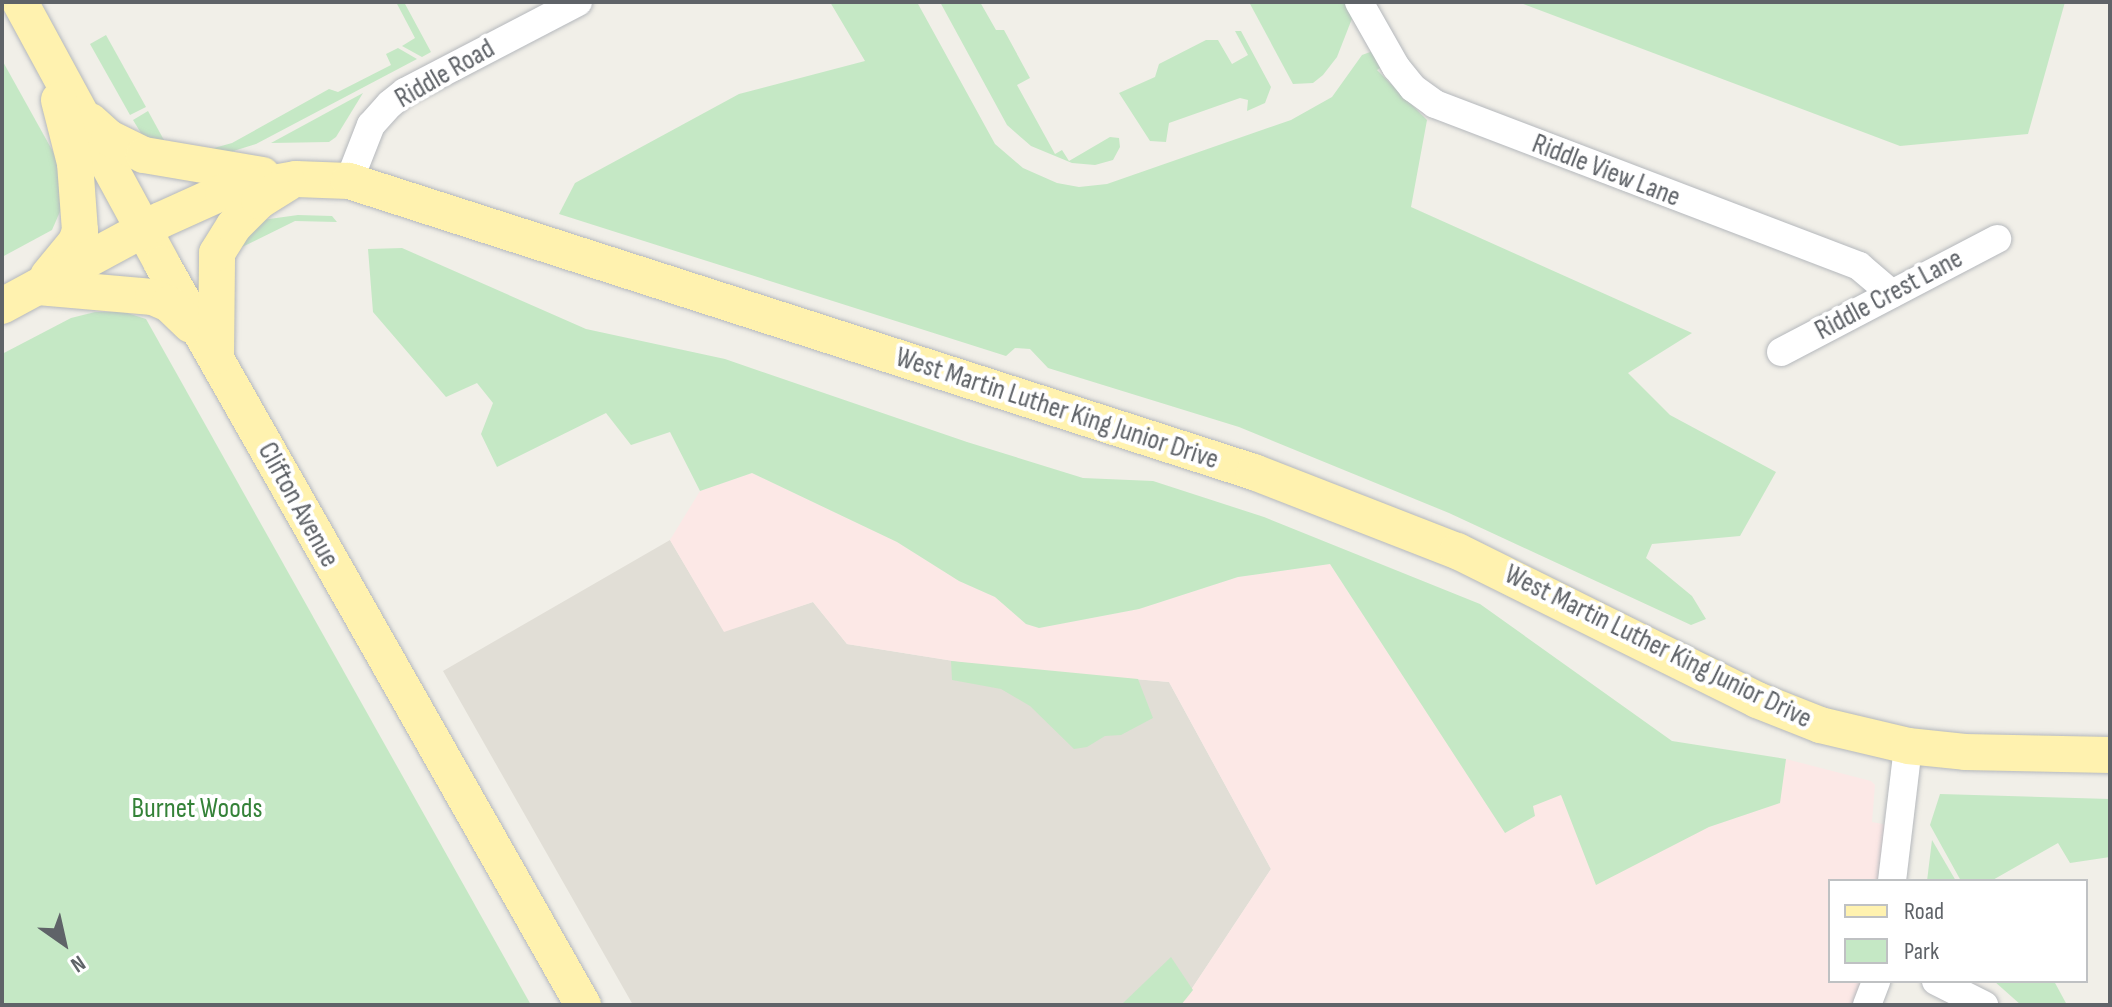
<!DOCTYPE html>
<html>
<head>
<meta charset="utf-8">
<style>
	body { margin:0 }
	#map { position:relative; width:2112px; height:1007px; overflow:hidden; background:#f1efe8; font-family:"Sofia Sans Condensed",sans-serif }
	div>[style] { position:absolute }
	[style*='--x'] { left:calc(var(--x)*1px); top:calc(var(--y)*1px); width:calc(var(--w)*1px); rotate:calc(var(--a)*1deg) }
	.education>* { inset:0; background:#e1ded6 }
	.medical>* { inset:0; background:#fce8e6 }
	.green>* { inset:0; background:#c5e8c5 }
	.roads { filter:drop-shadow(0 0 2px #b5b8bc) drop-shadow(0 0 2px #b5b8bc) }
	.minor>* { height:28px; margin:-14px; padding:0 14px; transform-origin:14px; border-radius:14px; background:#fff }
	.major>* { height:36px; margin:-18px; padding:0 18px; transform-origin:18px; border-radius:18px; background:#fff2af }
	span { translate:-50% -50%; white-space:nowrap; text-align:center; line-height:1.15; -webkit-text-stroke:8px #fff; paint-order:stroke }
	.street-label { font-size:28px; color:#5f6368 }
	.park-label { font-size:28px; color:#348238 }
	.frame { position:absolute; inset:0; border:4px solid #5f6368; pointer-events:none }
	.legend { position:absolute; left:1828px; top:879px; width:260px; height:104px; box-sizing:border-box; background:#fff; border:2px solid #bfc1c3; margin:0; padding:10px 14px; list-style:none; font-size:24px; color:#5f6368 }
	.legend li { display:flex; align-items:center; gap:16px; height:40px }
	.legend b { width:40px; border:2px solid #bfc1c3 }
	.north { position:absolute; left:24px; top:903px; width:80px; height:80px; -webkit-text-stroke:6px #fff; paint-order:stroke; rotate:146deg; font-size:22px; font-weight:700; line-height:32px; text-align:center; color:#5f6368 }
	.north::after { content:''; display:block; margin:auto; width:28px; height:36px; background:#5f6368; clip-path:polygon(50% 0,100% 100%,50% 72%,0 100%) }
</style>
</head>
<body>
<div id="map">
	<div class="education">
		<i style="clip-path:polygon(670px 540px,724px 631px,813px 602px,847px 644px,985px 666px,1169px 682px,1271px 869px,1181px 1005px,633px 1005px,443px 671px)"></i>
	</div>
	<div class="medical">
		<i style="clip-path:polygon(752px 473px,897px 542px,959px 581px,995px 597px,1026px 624px,1039px 628px,1139px 609px,1238px 577px,1330px 564px,1505px 832px,1533px 806px,1561px 794px,1709px 827px,1779px 803px,1786px 759px,1871px 781px,1875px 785px,1872px 822px,1898px 827px,1892px 881px,1830px 881px,1830px 981px,1876px 981px,1867px 1005px,1181px 1005px,1271px 869px,1169px 682px,985px 666px,847px 644px,813px 602px,724px 632px,670px 540px,700px 491px)"></i>
	</div>
	<div class="green">
		<i style="clip-path:polygon(396px 2px,404px 2px,431px 52px,422px 57px,402px 46px,415px 38px)"></i>
		<i style="clip-path:polygon(830px 2px,917px 2px,995px 144px,1023px 168px,1057px 183px,1079px 187px,1107px 184px,1291px 120px,1332px 97px,1362px 55px,1373px 51px,1382px 67px,1377px 70px,1427px 120px,1411px 207px,1692px 333px,1628px 373px,1670px 415px,1776px 472px,1740px 536px,1652px 544px,1646px 558px,1692px 596px,1706px 619px,1691px 625px,1449px 513px,1239px 427px,1048px 368px,1030px 349px,1015px 348px,1006px 356px,559px 214px,575px 183px,739px 94px,865px 61px)"></i>
		<i style="clip-path:polygon(940px 2px,980px 2px,996px 30px,1004px 30px,1030px 78px,1017px 85px,1055px 154px,1062px 150px,1069px 161px,1110px 137px,1119px 138px,1120px 147px,1113px 160px,1095px 165px,1072px 163px,1031px 146px,1007px 125px)"></i>
		<i style="clip-path:polygon(1249px 2px,1345px 2px,1353px 16px,1337px 57px,1323px 75px,1313px 83px,1293px 84px)"></i>
		<i style="clip-path:polygon(1518px 2px,2065px 2px,2028px 134px,1900px 146px)"></i>
		<i style="clip-path:polygon(1235px 31px,1241px 31px,1271px 87px,1265px 103px,1247px 111px,1248px 100px,1240px 98px,1169px 123px,1166px 142px,1150px 141px,1119px 93px,1155px 77px,1159px 64px,1206px 40px,1218px 40px,1232px 64px,1248px 55px)"></i>
		<i style="clip-path:polygon(106px 35px,146px 107px,130px 115px,90px 44px)"></i>
		<i style="clip-path:polygon(398px 48px,417px 59px,256px 144px,227px 153px,207px 150px,232px 143px,329px 89px,338px 92px,391px 65px,386px 54px)"></i>
		<i style="clip-path:polygon(2px 60px,56px 157px,62px 207px,52px 230px,2px 257px)"></i>
		<i style="clip-path:polygon(363px 93px,336px 137px,329px 142px,271px 143px)"></i>
		<i style="clip-path:polygon(148px 111px,165px 142px,144px 138px,133px 120px)"></i>
		<i style="clip-path:polygon(298px 215px,332px 216px,337px 222px,295px 221px,240px 248px,231px 238px,262px 220px)"></i>
		<i style="clip-path:polygon(402px 248px,586px 329px,725px 359px,967px 442px,1083px 478px,1153px 481px,1264px 517px,1480px 604px,1672px 741px,1786px 759px,1780px 803px,1709px 827px,1596px 885px,1561px 795px,1533px 806px,1535px 816px,1505px 833px,1330px 564px,1238px 577px,1139px 609px,1039px 628px,1026px 624px,995px 597px,959px 581px,897px 542px,752px 473px,700px 491px,670px 432px,631px 445px,606px 413px,497px 467px,481px 434px,493px 403px,477px 383px,446px 397px,373px 312px,368px 249px)"></i>
		<i style="clip-path:polygon(95px 312px,124px 312px,146px 319px,531px 1005px,2px 1005px,2px 354px,71px 318px)"></i>
		<i style="clip-path:polygon(951px 661px,1138px 679px,1153px 718px,1121px 735px,1105px 736px,1087px 747px,1074px 749px,1030px 706px,1001px 689px,952px 680px)"></i>
		<i style="clip-path:polygon(1940px 794px,2110px 799px,2110px 857px,2070px 863px,2058px 843px,1991px 881px,1961px 881px,1930px 825px)"></i>
		<i style="clip-path:polygon(1932px 840px,1956px 881px,1927px 881px)"></i>
		<i style="clip-path:polygon(1171px 957px,1193px 990px,1181px 1005px,1121px 1005px)"></i>
		<i style="clip-path:polygon(1994px 981px,2054px 981px,2067px 1005px,2021px 1005px)"></i>
	</div>
	<div class="roads">
		<div class="minor">
			<i style="--x:1359;--y:2;--w:75;--a:60.4"></i>
			<i style="--x:1396;--y:67;--w:27;--a:51"></i>
			<i style="--x:1413;--y:88;--w:27;--a:36"></i>
			<i style="--x:1435;--y:104;--w:454;--a:20.9"></i>
			<i style="--x:1859;--y:266;--w:43;--a:40.3"></i>
			<i style="--x:349;--y:181;--w:60;--a:-68.6"></i>
			<i style="--x:371;--y:125;--w:28;--a:-48"></i>
			<i style="--x:390;--y:104;--w:19;--a:-39"></i>
			<i style="--x:405;--y:92;--w:195;--a:-27.5"></i>
			<i style="--x:1781;--y:352;--w:244;--a:-27.6"></i>
			<i style="--x:1892;--y:881;--w:136;--a:-83.2"></i>
			<i style="--x:1936;--y:981;--w:54;--a:26.6"></i>
			<i style="--x:1867;--y:1005;--w:26;--a:-69"></i>
		</div>
		<div class="major">
			<i style="--x:20;--y:2;--w:298;--a:61.5"></i>
			<i style="--x:162;--y:264;--w:852;--a:60.4"></i>
			<i style="--x:90;--y:121;--w:25;--a:42"></i>
			<i style="--x:109;--y:138;--w:39;--a:26"></i>
			<i style="--x:144;--y:155;--w:120;--a:9.6"></i>
			<i style="--x:48;--y:276;--w:44;--a:-50.5"></i>
			<i style="--x:76;--y:242;--w:12;--a:-70"></i>
			<i style="--x:80;--y:231;--w:68;--a:-94.2"></i>
			<i style="--x:75;--y:163;--w:65;--a:-104.3"></i>
			<i style="--x:38;--y:287;--w:115;--a:5"></i>
			<i style="--x:153;--y:297;--w:17;--a:24"></i>
			<i style="--x:169;--y:304;--w:30;--a:44"></i>
			<i style="--x:2;--y:306;--w:181;--a:-28.4"></i>
			<i style="--x:161;--y:220;--w:68;--a:-24.3"></i>
			<i style="--x:223;--y:192;--w:74;--a:-10.1"></i>
			<i style="--x:296;--y:179;--w:53;--a:2.2"></i>
			<i style="--x:349;--y:181;--w:951;--a:17.83"></i>
			<i style="--x:1254;--y:472;--w:218;--a:21.3"></i>
			<i style="--x:1457;--y:551;--w:335;--a:26.4"></i>
			<i style="--x:1757;--y:700;--w:68;--a:21.6"></i>
			<i style="--x:1820;--y:725;--w:90;--a:13.4"></i>
			<i style="--x:1908;--y:746;--w:57;--a:6"></i>
			<i style="--x:1965;--y:752;--w:145;--a:1.2"></i>
			<i style="--x:216;--y:356;--w:103;--a:-89.4"></i>
			<i style="--x:217;--y:253;--w:32;--a:-58"></i>
			<i style="--x:234;--y:226;--w:35;--a:-45"></i>
			<i style="--x:259;--y:201;--w:34;--a:-32"></i>
		</div>
	</div>
	<div class="street-label">
		<span style="left:445px;top:74px;rotate:-30deg">Riddle Road</span>
		<span style="left:1606px;top:171px;rotate:21deg">Riddle View Lane</span>
		<span style="left:1889px;top:295px;rotate:-28deg">Riddle Crest Lane</span>
		<span style="left:1057px;top:409px;rotate:18deg">West Martin Luther King Junior Drive</span>
		<span style="left:298px;top:505px;rotate:61deg">Clifton Avenue</span>
		<span style="left:1658px;top:647px;rotate:26deg">West Martin Luther King Junior Drive</span>
	</div>
	<div class="park-label">
		<span style="left:197px;top:809px">Burnet Woods</span>
	</div>
	<div class="frame"></div>
	<ul class="legend">
	<li><b style="height:10px;background:#fff2af"></b>Road</li>
	<li><b style="height:22px;background:#c5e8c5"></b>Park</li>
	</ul>
	<div class="north">N</div>
</div>
</body>
</html>
